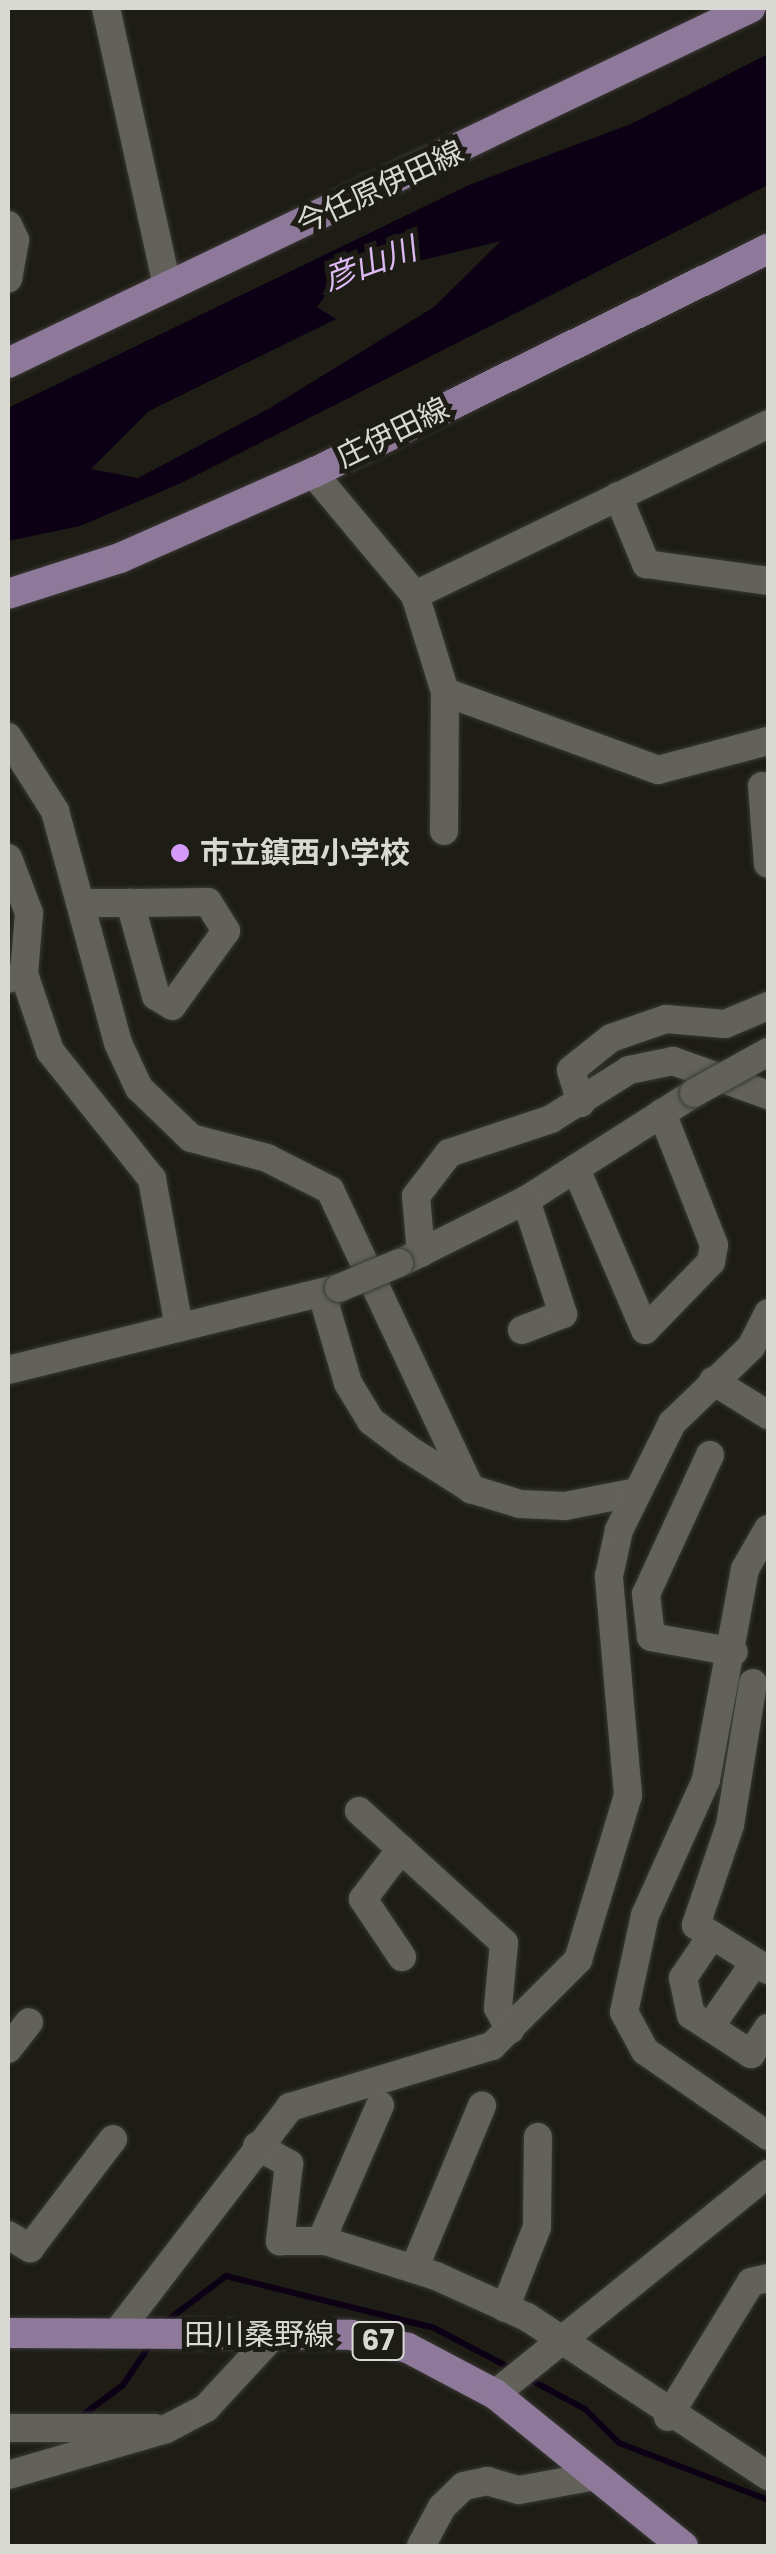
<!DOCTYPE html>
<html>
<head>
<meta charset="utf-8">
<style>
	body { margin:0 }
	#map { position:relative; width:776px; height:2554px; overflow:hidden; background:#1d1c15; font-family:Poppins,"Noto Sans JP",sans-serif }
	div>[style] { position:absolute }
	[style*='--x'] { left:calc(var(--x)*1px); top:calc(var(--y)*1px); width:calc(var(--w)*1px); rotate:calc(var(--a)*1deg) }
	.water>* { inset:0; background:#0c0015 }
	.stream>* { height:6px; margin:-3px; padding:0 3px; transform-origin:3px; border-radius:3px; background:#0c0015 }
	.roads { filter:drop-shadow(0 0 2px #393935) drop-shadow(0 0 2px #393935) }
	.minor>* { height:28px; margin:-14px; padding:0 14px; transform-origin:14px; border-radius:14px; background:#63625a }
	.major>* { height:30px; margin:-15px; padding:0 15px; transform-origin:15px; border-radius:15px; background:#8f799a }
	.bridges { filter:drop-shadow(0 0 2px #393935) drop-shadow(0 0 2px #393935) }
	.minor-bridge>* { height:28px; margin:-14px; padding:0 14px; transform-origin:14px; border-radius:14px; background:#63625a }
	.dots>* { width:28px; height:28px; translate:-50% -50%; box-sizing:border-box; border:5px solid #1d1c15; border-radius:50% }
	span { translate:-50% -50%; white-space:nowrap; text-align:center; line-height:1.15; -webkit-text-stroke:10px #1d1c15; paint-order:stroke }
	.shield-label span { padding:2px 8px; background:#1d1c15; border:2px solid; border-radius:8px; -webkit-text-stroke-width:0 }
	.shield-label { font-size:28px; color:#d9d9d4; font-weight:700 }
	.street-label { font-size:30px; color:#d9d9d4 }
	.poi-label { font-size:30px; color:#d9d9d4; font-weight:700 }
	.left { translate:0 -50%; text-align:left }
	.water-label { font-size:32px; color:#dcb9f3; font-style:italic }
	.frame { position:absolute; inset:0; border:10px solid #d9d9d4; pointer-events:none }
</style>
</head>
<body>
<div id="map">
	<div class="water">
		<i style="clip-path:polygon(evenodd,768px 54px,768px 185px,179px 484px,80px 526px,8px 541px,8px 408px,469px 185px,631px 124px,768px 54px,501px 241px,434px 307px,270px 408px,138px 478px,91px 469px,149px 411px,336px 319px,317px 307px,336px 281px,501px 241px)"></i>
	</div>
	<div class="stream">
		<i style="--x:164;--y:2323;--w:78;--a:-37.2"></i>
		<i style="--x:226;--y:2276;--w:214;--a:14"></i>
		<i style="--x:434;--y:2328;--w:88;--a:27.7"></i>
		<i style="--x:527;--y:2378;--w:66;--a:28.1"></i>
		<i style="--x:585;--y:2409;--w:48;--a:45"></i>
		<i style="--x:619;--y:2443;--w:160;--a:20.9"></i>
		<i style="--x:83;--y:2415;--w:50;--a:-36.9"></i>
		<i style="--x:123;--y:2385;--w:52;--a:-56"></i>
	</div>
	<div class="roads">
		<div class="minor">
			<i style="--x:106;--y:8;--w:285;--a:77.6"></i>
			<i style="--x:8;--y:225;--w:17;--a:65"></i>
			<i style="--x:15;--y:240;--w:39;--a:100"></i>
			<i style="--x:313;--y:473;--w:159;--a:50.1"></i>
			<i style="--x:415;--y:595;--w:102;--a:72.8"></i>
			<i style="--x:445;--y:692;--w:139;--a:90.4"></i>
			<i style="--x:618;--y:496;--w:74;--a:67.6"></i>
			<i style="--x:646;--y:564;--w:123;--a:7.9"></i>
			<i style="--x:415;--y:595;--w:392;--a:-25.8"></i>
			<i style="--x:445;--y:692;--w:227;--a:20.1"></i>
			<i style="--x:658;--y:770;--w:114;--a:-14.8"></i>
			<i style="--x:8;--y:737;--w:88;--a:57.6"></i>
			<i style="--x:55;--y:811;--w:240;--a:74.8"></i>
			<i style="--x:118;--y:1043;--w:50;--a:65"></i>
			<i style="--x:139;--y:1088;--w:72;--a:43.9"></i>
			<i style="--x:191;--y:1138;--w:79;--a:14.7"></i>
			<i style="--x:267;--y:1158;--w:71;--a:26.9"></i>
			<i style="--x:330;--y:1190;--w:331;--a:64.8"></i>
			<i style="--x:762;--y:786;--w:78;--a:85.6"></i>
			<i style="--x:8;--y:858;--w:59;--a:69.1"></i>
			<i style="--x:29;--y:913;--w:61;--a:94.7"></i>
			<i style="--x:24;--y:974;--w:17;--a:163"></i>
			<i style="--x:80;--y:903;--w:50;--a:0"></i>
			<i style="--x:130;--y:903;--w:78;--a:-0.7"></i>
			<i style="--x:208;--y:902;--w:34;--a:58"></i>
			<i style="--x:226;--y:931;--w:92;--a:125.8"></i>
			<i style="--x:172;--y:1006;--w:19;--a:-148"></i>
			<i style="--x:156;--y:996;--w:97;--a:-105.6"></i>
			<i style="--x:24;--y:974;--w:81;--a:71.3"></i>
			<i style="--x:50;--y:1051;--w:164;--a:51.4"></i>
			<i style="--x:152;--y:1179;--w:151;--a:79.7"></i>
			<i style="--x:581;--y:1103;--w:34;--a:-107"></i>
			<i style="--x:571;--y:1070;--w:51;--a:-38.7"></i>
			<i style="--x:611;--y:1038;--w:58;--a:-19.1"></i>
			<i style="--x:666;--y:1019;--w:59;--a:4.8"></i>
			<i style="--x:725;--y:1024;--w:47;--a:-22.7"></i>
			<i style="--x:576;--y:1169;--w:175;--a:66.8"></i>
			<i style="--x:645;--y:1330;--w:95;--a:-45.9"></i>
			<i style="--x:711;--y:1262;--w:17;--a:-80"></i>
			<i style="--x:714;--y:1245;--w:142;--a:-111.5"></i>
			<i style="--x:421;--y:1253;--w:57;--a:-95"></i>
			<i style="--x:416;--y:1196;--w:54;--a:-52.5"></i>
			<i style="--x:449;--y:1153;--w:108;--a:-18.4"></i>
			<i style="--x:551;--y:1119;--w:92;--a:-32.1"></i>
			<i style="--x:629;--y:1070;--w:45;--a:-11.6"></i>
			<i style="--x:673;--y:1061;--w:101;--a:19.7"></i>
			<i style="--x:406;--y:1260;--w:134;--a:-26.6"></i>
			<i style="--x:526;--y:1200;--w:199;--a:-32.5"></i>
			<i style="--x:322;--y:1294;--w:93;--a:73.7"></i>
			<i style="--x:348;--y:1383;--w:44;--a:58.8"></i>
			<i style="--x:371;--y:1421;--w:46;--a:37.1"></i>
			<i style="--x:408;--y:1449;--w:75;--a:32.4"></i>
			<i style="--x:471;--y:1489;--w:51;--a:17"></i>
			<i style="--x:520;--y:1504;--w:45;--a:2.5"></i>
			<i style="--x:565;--y:1506;--w:68;--a:-11"></i>
			<i style="--x:522;--y:1330;--w:44;--a:-21.3"></i>
			<i style="--x:563;--y:1314;--w:120;--a:-108"></i>
			<i style="--x:8;--y:1370;--w:338;--a:-13.9"></i>
			<i style="--x:713;--y:1381;--w:65;--a:31.7"></i>
			<i style="--x:710;--y:1455;--w:153;--a:114.7"></i>
			<i style="--x:646;--y:1594;--w:43;--a:83.4"></i>
			<i style="--x:651;--y:1637;--w:84;--a:10.2"></i>
			<i style="--x:768;--y:1529;--w:46;--a:119.9"></i>
			<i style="--x:745;--y:1569;--w:215;--a:100.5"></i>
			<i style="--x:706;--y:1780;--w:148;--a:114.3"></i>
			<i style="--x:645;--y:1915;--w:99;--a:102.2"></i>
			<i style="--x:624;--y:2012;--w:44;--a:61.7"></i>
			<i style="--x:645;--y:2051;--w:150;--a:34.6"></i>
			<i style="--x:753;--y:1683;--w:144;--a:99.2"></i>
			<i style="--x:730;--y:1825;--w:106;--a:108.8"></i>
			<i style="--x:696;--y:1925;--w:85;--a:32"></i>
			<i style="--x:359;--y:1811;--w:196;--a:42.3"></i>
			<i style="--x:504;--y:1943;--w:65;--a:95.3"></i>
			<i style="--x:498;--y:2008;--w:25;--a:61"></i>
			<i style="--x:401;--y:1849;--w:63;--a:127.2"></i>
			<i style="--x:363;--y:1899;--w:70;--a:56.1"></i>
			<i style="--x:712;--y:1935;--w:52;--a:124"></i>
			<i style="--x:683;--y:1978;--w:38;--a:78"></i>
			<i style="--x:691;--y:2015;--w:72;--a:33"></i>
			<i style="--x:751;--y:2054;--w:31;--a:-57"></i>
			<i style="--x:710;--y:2027;--w:79;--a:-55.3"></i>
			<i style="--x:8;--y:2049;--w:34;--a:-52"></i>
			<i style="--x:257;--y:2146;--w:37;--a:29"></i>
			<i style="--x:289;--y:2164;--w:78;--a:96.7"></i>
			<i style="--x:280;--y:2241;--w:45;--a:0"></i>
			<i style="--x:325;--y:2241;--w:116;--a:17.5"></i>
			<i style="--x:436;--y:2276;--w:100;--a:24.3"></i>
			<i style="--x:527;--y:2317;--w:289;--a:33.4"></i>
			<i style="--x:8;--y:2235;--w:26;--a:31"></i>
			<i style="--x:30;--y:2248;--w:137;--a:-52.7"></i>
			<i style="--x:321;--y:2241;--w:148;--a:-66.5"></i>
			<i style="--x:414;--y:2269;--w:177;--a:-67.4"></i>
			<i style="--x:505;--y:2308;--w:87;--a:-68.4"></i>
			<i style="--x:537;--y:2227;--w:90;--a:-89.4"></i>
			<i style="--x:116;--y:2334;--w:286;--a:-52.5"></i>
			<i style="--x:290;--y:2107;--w:211;--a:-16.8"></i>
			<i style="--x:492;--y:2046;--w:122;--a:-45"></i>
			<i style="--x:578;--y:1960;--w:172;--a:-73.1"></i>
			<i style="--x:628;--y:1795;--w:220;--a:-95"></i>
			<i style="--x:609;--y:1576;--w:47;--a:-77.7"></i>
			<i style="--x:619;--y:1530;--w:119;--a:-63.6"></i>
			<i style="--x:672;--y:1423;--w:110;--a:-43.9"></i>
			<i style="--x:751;--y:1347;--w:38;--a:-63"></i>
			<i style="--x:495;--y:2394;--w:351;--a:-38.9"></i>
			<i style="--x:668;--y:2417;--w:158;--a:-58.4"></i>
			<i style="--x:751;--y:2282;--w:17;--a:-13"></i>
			<i style="--x:8;--y:2428;--w:147;--a:0"></i>
			<i style="--x:8;--y:2475;--w:165;--a:-16.2"></i>
			<i style="--x:166;--y:2429;--w:45;--a:-27.7"></i>
			<i style="--x:206;--y:2408;--w:94;--a:-47.2"></i>
			<i style="--x:421;--y:2546;--w:44;--a:-61.7"></i>
			<i style="--x:442;--y:2507;--w:30;--a:-44"></i>
			<i style="--x:464;--y:2486;--w:24;--a:-12"></i>
			<i style="--x:487;--y:2481;--w:33;--a:16"></i>
			<i style="--x:519;--y:2490;--w:78;--a:-10.3"></i>
		</div>
		<div class="major">
			<i style="--x:8;--y:363;--w:823;--a:-25.57"></i>
			<i style="--x:8;--y:594;--w:118;--a:-17.8"></i>
			<i style="--x:120;--y:558;--w:211;--a:-23.8"></i>
			<i style="--x:313;--y:473;--w:507;--a:-26.21"></i>
			<i style="--x:8;--y:2333;--w:343;--a:0.3"></i>
			<i style="--x:351;--y:2335;--w:58;--a:12.8"></i>
			<i style="--x:408;--y:2348;--w:98;--a:27.9"></i>
			<i style="--x:495;--y:2394;--w:242;--a:39"></i>
		</div>
	</div>
	<div class="bridges">
		<div class="minor-bridge">
			<i style="--x:694;--y:1093;--w:85;--a:-29"></i>
			<i style="--x:339;--y:1288;--w:65;--a:-22.6"></i>
		</div>
	</div>
	<div class="dots">
		<i style="left:180px;top:853px;background:#d69bfa"></i>
	</div>
	<div class="shield-label">
		<span style="left:378px;top:2341px">67</span>
	</div>
	<div class="street-label">
		<span style="left:380px;top:188px;rotate:-25deg">今任原伊田線</span>
		<span style="left:393px;top:433px;rotate:-26deg">庄伊田線</span>
		<span style="left:259px;top:2335px">田川桑野線</span>
	</div>
	<div class="poi-label">
		<span class="left" style="left:200px;top:853px">市立鎮西小学校</span>
	</div>
	<div class="water-label">
		<span style="left:370px;top:264px;rotate:-20deg">彦山川</span>
	</div>
	<div class="frame"></div>
</div>
</body>
</html>
